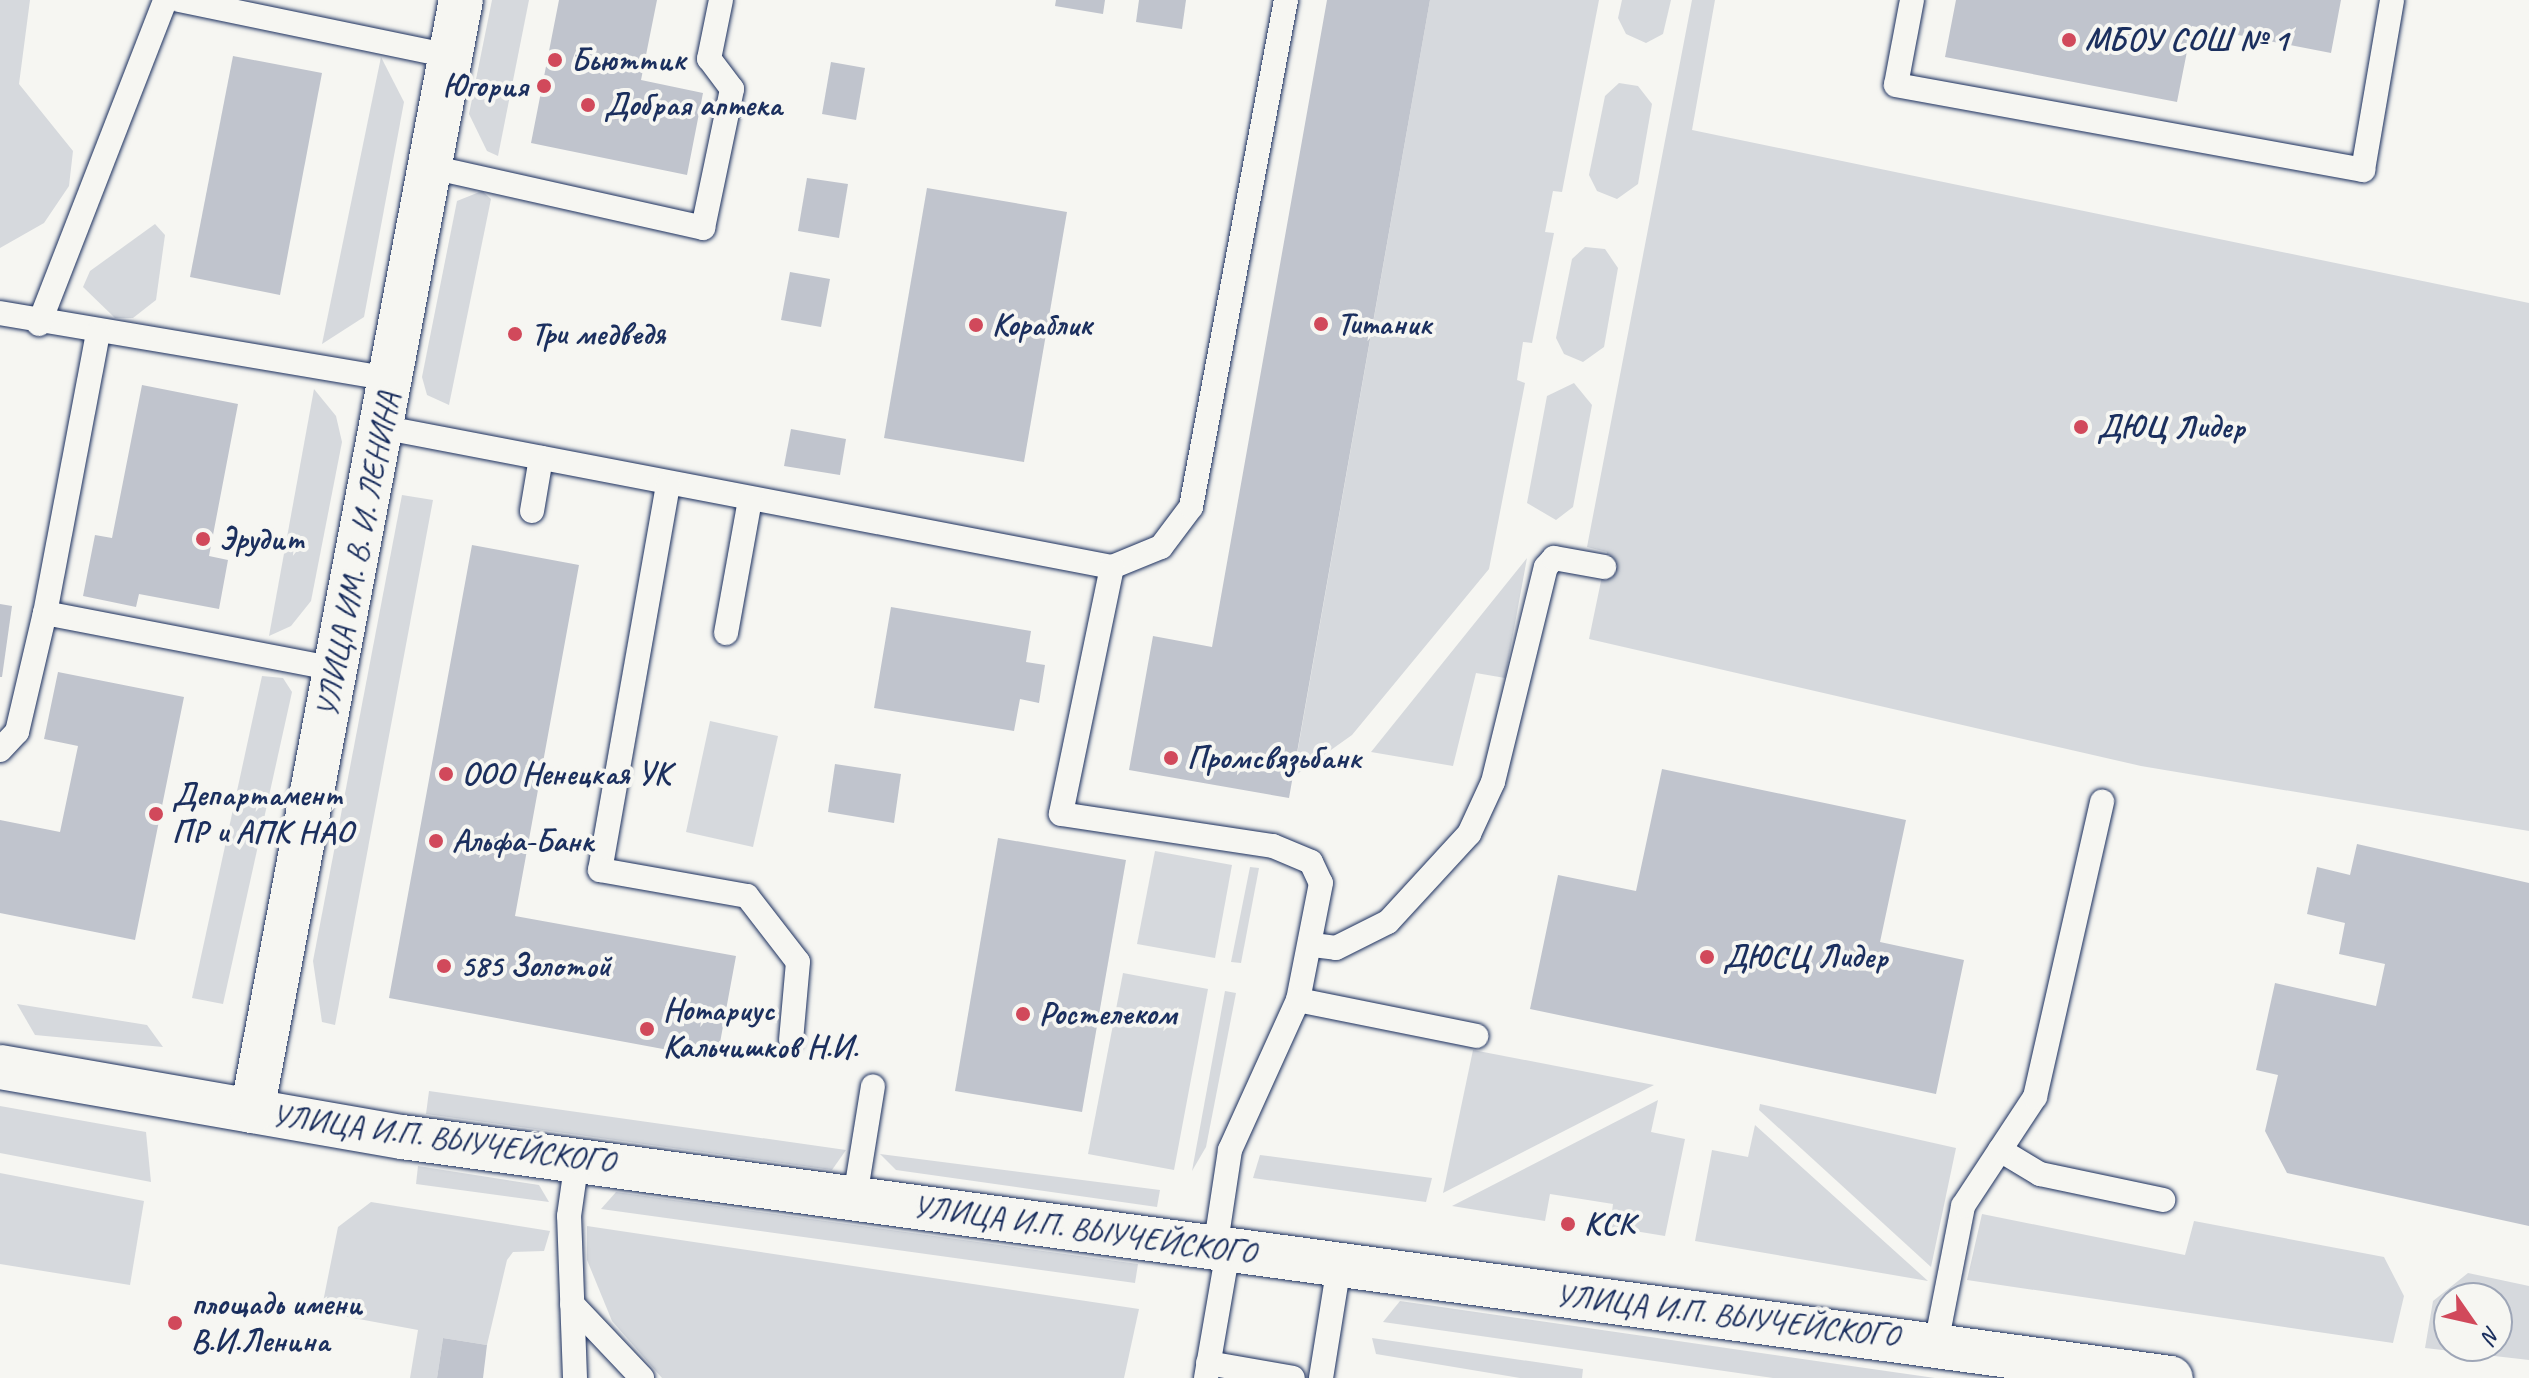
<!DOCTYPE html>
<html>
<head>
<meta charset="utf-8">
<style>
	body { margin:0 }
	#map { position:relative; width:2529px; height:1378px; overflow:hidden; background:#f6f6f2; font-family:Caveat,sans-serif }
	div>[style] { position:absolute }
	[style*='--x'] { left:calc(var(--x)*1px); top:calc(var(--y)*1px); width:calc(var(--w)*1px); rotate:calc(var(--a)*1deg) }
	.green>* { inset:0; background:#d6d9dd }
	.building>* { inset:0; background:#c0c4cd }
	.roads { filter:drop-shadow(0 0 2px #1b2f5e) drop-shadow(0 0 2px #1b2f5e) }
	.service>* { height:24px; margin:-12px; padding:0 12px; transform-origin:12px; border-radius:12px; background:#f6f6f2 }
	.secondary>* { height:44px; margin:-22px; padding:0 22px; transform-origin:22px; border-radius:22px; background:#f6f6f2 }
	.dots>* { width:22px; height:22px; translate:-50% -50%; box-sizing:border-box; border:4px solid #f6f6f2; border-radius:50% }
	span { translate:-50% -50%; white-space:nowrap; text-align:center; line-height:1.15; -webkit-text-stroke:8px #f6f6f2; paint-order:stroke }
	.poi-label { font-size:32px; color:#1b2f5e; font-weight:700 }
	.left { translate:0 -50%; text-align:left }
	.right { translate:-100% -50%; text-align:right }
	.street-label { font-size:32px; color:#1b2f5e }
	.north { position:absolute; left:2433px; top:1282px; width:80px; height:80px; box-sizing:border-box; background:#f6f6f2; border:2px solid #9ea6b7; border-radius:50%; rotate:124deg; font-size:22px; font-weight:700; line-height:32px; text-align:center; color:#1b2f5e }
	.north::after { content:''; display:block; margin:auto; width:28px; height:36px; background:#d1495b; clip-path:polygon(50% 0,100% 100%,50% 72%,0 100%) }
</style>
</head>
<body>
<div id="map">
	<div class="green">
		<i style="clip-path:polygon(0 0,30px 0,19px 84px,73px 151px,69px 186px,44px 223px,0 248px)"></i>
		<i style="clip-path:polygon(492px 0,529px 0,498px 156px,487px 151px,469px 114px)"></i>
		<i style="clip-path:polygon(1430px 0,1599px 0,1562px 192px,1553px 191px,1545px 232px,1554px 233px,1532px 343px,1523px 342px,1517px 380px,1525px 383px,1489px 569px,1352px 735px,1293px 777px)"></i>
		<i style="clip-path:polygon(1622px 0,1671px 0,1663px 34px,1646px 43px,1626px 34px,1618px 18px)"></i>
		<i style="clip-path:polygon(1692px 0,1715px 0,1692px 130px,2529px 303px,2529px 831px,2141px 766px,1589px 639px,1607px 552px,1587px 547px)"></i>
		<i style="clip-path:polygon(381px 57px,404px 102px,364px 317px,322px 344px)"></i>
		<i style="clip-path:polygon(1619px 83px,1638px 86px,1652px 104px,1638px 184px,1617px 199px,1597px 191px,1589px 175px,1605px 96px)"></i>
		<i style="clip-path:polygon(482px 191px,491px 199px,449px 405px,427px 395px,422px 377px,457px 201px)"></i>
		<i style="clip-path:polygon(155px 224px,165px 235px,156px 300px,133px 318px,115px 318px,83px 287px,90px 271px)"></i>
		<i style="clip-path:polygon(1585px 247px,1605px 249px,1618px 268px,1604px 347px,1583px 362px,1564px 354px,1556px 338px,1572px 259px)"></i>
		<i style="clip-path:polygon(1574px 383px,1592px 405px,1573px 507px,1556px 520px,1527px 503px,1547px 396px)"></i>
		<i style="clip-path:polygon(314px 389px,336px 416px,342px 442px,311px 601px,291px 626px,269px 636px)"></i>
		<i style="clip-path:polygon(402px 495px,433px 500px,335px 1025px,322px 1022px,313px 961px)"></i>
		<i style="clip-path:polygon(1527px 558px,1505px 678px,1476px 673px,1453px 766px,1371px 752px)"></i>
		<i style="clip-path:polygon(262px 676px,283px 678px,292px 692px,223px 1004px,192px 998px)"></i>
		<i style="clip-path:polygon(710px 721px,778px 736px,753px 847px,686px 832px)"></i>
		<i style="clip-path:polygon(1155px 851px,1232px 865px,1215px 958px,1137px 944px)"></i>
		<i style="clip-path:polygon(1250px 867px,1259px 868px,1241px 963px,1231px 962px)"></i>
		<i style="clip-path:polygon(1123px 973px,1208px 989px,1174px 1170px,1088px 1154px)"></i>
		<i style="clip-path:polygon(1225px 991px,1236px 993px,1206px 1147px,1192px 1171px)"></i>
		<i style="clip-path:polygon(17px 1004px,147px 1025px,163px 1047px,35px 1035px)"></i>
		<i style="clip-path:polygon(1473px 1050px,1654px 1085px,1443px 1193px)"></i>
		<i style="clip-path:polygon(429px 1091px,846px 1150px,832px 1170px,426px 1114px)"></i>
		<i style="clip-path:polygon(1658px 1100px,1651px 1132px,1685px 1139px,1665px 1236px,1610px 1227px,1613px 1204px,1550px 1194px,1545px 1221px,1452px 1206px)"></i>
		<i style="clip-path:polygon(1760px 1104px,1956px 1148px,1931px 1267px,1759px 1110px)"></i>
		<i style="clip-path:polygon(0 1106px,146px 1132px,151px 1182px,0 1153px)"></i>
		<i style="clip-path:polygon(1755px 1125px,1928px 1281px,1695px 1241px,1712px 1150px,1748px 1157px)"></i>
		<i style="clip-path:polygon(880px 1154px,1160px 1190px,1157px 1207px,896px 1170px)"></i>
		<i style="clip-path:polygon(1260px 1155px,1432px 1178px,1426px 1202px,1253px 1178px)"></i>
		<i style="clip-path:polygon(418px 1166px,539px 1185px,549px 1202px,416px 1184px)"></i>
		<i style="clip-path:polygon(0 1173px,144px 1201px,130px 1285px,0 1264px)"></i>
		<i style="clip-path:polygon(616px 1192px,1138px 1264px,1135px 1283px,601px 1209px)"></i>
		<i style="clip-path:polygon(371px 1202px,550px 1231px,544px 1251px,513px 1252px,507px 1260px,487px 1345px,443px 1338px,437px 1378px,410px 1378px,418px 1330px,321px 1312px,338px 1227px)"></i>
		<i style="clip-path:polygon(1982px 1214px,2185px 1255px,2194px 1221px,2384px 1257px,2404px 1296px,2393px 1343px,1967px 1280px)"></i>
		<i style="clip-path:polygon(587px 1226px,1139px 1309px,1124px 1378px,662px 1378px,612px 1321px,587px 1260px)"></i>
		<i style="clip-path:polygon(evenodd,2468px 1273px,2529px 1286px,2529px 1360px,2425px 1348px,2433px 1301px,2468px 1273px,2497px 1298px,2497px 1346px,2449px 1346px,2449px 1298px,2497px 1298px)"></i>
		<i style="clip-path:polygon(1400px 1301px,1935px 1378px,1773px 1378px,1383px 1322px)"></i>
		<i style="clip-path:polygon(1372px 1338px,1583px 1369px,1582px 1378px,1520px 1378px,1376px 1354px)"></i>
	</div>
	<div class="building">
		<i style="clip-path:polygon(559px 0,657px 0,641px 80px,703px 93px,687px 175px,531px 143px)"></i>
		<i style="clip-path:polygon(1056px 0,1105px 0,1103px 14px,1055px 6px)"></i>
		<i style="clip-path:polygon(1139px 0,1186px 0,1182px 29px,1136px 22px)"></i>
		<i style="clip-path:polygon(1327px 0,1430px 0,1289px 798px,1129px 770px,1153px 636px,1212px 647px)"></i>
		<i style="clip-path:polygon(1956px 0,2341px 0,2331px 53px,2192px 26px,2177px 102px,1945px 57px)"></i>
		<i style="clip-path:polygon(233px 56px,322px 73px,280px 295px,190px 277px)"></i>
		<i style="clip-path:polygon(831px 62px,865px 68px,856px 120px,822px 114px)"></i>
		<i style="clip-path:polygon(807px 178px,848px 184px,839px 238px,798px 231px)"></i>
		<i style="clip-path:polygon(927px 188px,1067px 212px,1024px 462px,884px 438px)"></i>
		<i style="clip-path:polygon(790px 272px,830px 279px,821px 327px,781px 320px)"></i>
		<i style="clip-path:polygon(142px 385px,238px 404px,209px 556px,228px 560px,219px 609px,139px 594px,136px 607px,83px 596px,95px 535px,112px 538px)"></i>
		<i style="clip-path:polygon(791px 429px,846px 439px,840px 475px,784px 466px)"></i>
		<i style="clip-path:polygon(472px 545px,579px 565px,515px 916px,736px 956px,717px 1059px,389px 998px)"></i>
		<i style="clip-path:polygon(0 604px,12px 606px,2px 677px,0 677px)"></i>
		<i style="clip-path:polygon(891px 607px,1031px 631px,1026px 662px,1045px 665px,1039px 703px,1020px 699px,1014px 731px,874px 708px)"></i>
		<i style="clip-path:polygon(58px 672px,184px 697px,135px 940px,0 913px,0 820px,60px 832px,78px 746px,44px 739px)"></i>
		<i style="clip-path:polygon(835px 764px,901px 774px,894px 823px,828px 812px)"></i>
		<i style="clip-path:polygon(1662px 769px,1906px 820px,1880px 942px,1964px 960px,1936px 1094px,1530px 1009px,1558px 875px,1636px 891px)"></i>
		<i style="clip-path:polygon(998px 838px,1126px 860px,1082px 1112px,955px 1091px)"></i>
		<i style="clip-path:polygon(2357px 844px,2529px 883px,2529px 1226px,2287px 1173px,2265px 1131px,2278px 1075px,2256px 1070px,2275px 983px,2376px 1006px,2385px 964px,2339px 954px,2345px 923px,2307px 914px,2317px 867px,2350px 875px)"></i>
		<i style="clip-path:polygon(443px 1338px,487px 1345px,483px 1378px,437px 1378px)"></i>
	</div>
	<div class="roads">
		<div class="service">
			<i style="--x:179;--y:0;--w:277;--a:11.7"></i>
			<i style="--x:1912;--y:0;--w:86;--a:100.7"></i>
			<i style="--x:1896;--y:85;--w:475;--a:10.3"></i>
			<i style="--x:2363;--y:170;--w:172;--a:-80.3"></i>
			<i style="--x:431;--y:167;--w:279;--a:12.6"></i>
			<i style="--x:703;--y:228;--w:142;--a:-78.2"></i>
			<i style="--x:732;--y:89;--w:38;--a:-127"></i>
			<i style="--x:709;--y:59;--w:60;--a:-78.5"></i>
			<i style="--x:0;--y:313;--w:396;--a:9.6"></i>
			<i style="--x:39;--y:324;--w:348;--a:-68.7"></i>
			<i style="--x:98;--y:333;--w:285;--a:100.7"></i>
			<i style="--x:45;--y:613;--w:297;--a:10.9"></i>
			<i style="--x:381;--y:427;--w:744;--a:10.84"></i>
			<i style="--x:1112;--y:567;--w:53;--a:-22.2"></i>
			<i style="--x:1161;--y:547;--w:50;--a:-53.1"></i>
			<i style="--x:1191;--y:507;--w:516;--a:-79.39"></i>
			<i style="--x:668;--y:485;--w:391;--a:100"></i>
			<i style="--x:600;--y:870;--w:149;--a:10"></i>
			<i style="--x:747;--y:896;--w:83;--a:52.3"></i>
			<i style="--x:798;--y:962;--w:78;--a:95.1"></i>
			<i style="--x:532;--y:511;--w:54;--a:-80.4"></i>
			<i style="--x:1112;--y:567;--w:252;--a:101.7"></i>
			<i style="--x:1061;--y:814;--w:214;--a:8.6"></i>
			<i style="--x:1273;--y:846;--w:41;--a:22.8"></i>
			<i style="--x:1311;--y:862;--w:23;--a:65"></i>
			<i style="--x:1321;--y:883;--w:119;--a:101.1"></i>
			<i style="--x:1298;--y:1000;--w:165;--a:114.4"></i>
			<i style="--x:1230;--y:1150;--w:100;--a:98.6"></i>
			<i style="--x:726;--y:633;--w:135;--a:-79.8"></i>
			<i style="--x:0;--y:750;--w:25;--a:-47"></i>
			<i style="--x:17;--y:732;--w:122;--a:-76.8"></i>
			<i style="--x:1313;--y:945;--w:23;--a:7"></i>
			<i style="--x:1336;--y:948;--w:58;--a:-26.6"></i>
			<i style="--x:1388;--y:922;--w:120;--a:-47.4"></i>
			<i style="--x:1469;--y:834;--w:57;--a:-65.2"></i>
			<i style="--x:1493;--y:782;--w:221;--a:-76.2"></i>
			<i style="--x:1546;--y:567;--w:12;--a:-48"></i>
			<i style="--x:1554;--y:558;--w:51;--a:10.2"></i>
			<i style="--x:1298;--y:1000;--w:182;--a:11.4"></i>
			<i style="--x:2000;--y:1150;--w:47;--a:31"></i>
			<i style="--x:2040;--y:1174;--w:126;--a:11.9"></i>
			<i style="--x:855;--y:1197;--w:112;--a:-80.8"></i>
			<i style="--x:572;--y:1304;--w:102;--a:46.6"></i>
			<i style="--x:1936;--y:1344;--w:141;--a:-78.9"></i>
			<i style="--x:1963;--y:1206;--w:131;--a:-56.6"></i>
			<i style="--x:2035;--y:1097;--w:303;--a:-77.2"></i>
			<i style="--x:1208;--y:1363;--w:86;--a:10"></i>
			<i style="--x:575;--y:1378;--w:162;--a:-92.1"></i>
			<i style="--x:569;--y:1216;--w:57;--a:-81.9"></i>
			<i style="--x:1206;--y:1378;--w:129;--a:-80.2"></i>
			<i style="--x:1321;--y:1378;--w:114;--a:-80.9"></i>
		</div>
		<div class="secondary">
			<i style="--x:0;--y:1067;--w:408;--a:9.9"></i>
			<i style="--x:402;--y:1137;--w:1785;--a:7.76"></i>
			<i style="--x:252;--y:1111;--w:1130;--a:-79.35"></i>
		</div>
	</div>
	<div class="dots">
		<i style="left:2069px;top:40px;background:#d1495b"></i>
		<i style="left:555px;top:60px;background:#d1495b"></i>
		<i style="left:544px;top:86px;background:#d1495b"></i>
		<i style="left:588px;top:105px;background:#d1495b"></i>
		<i style="left:1321px;top:324px;background:#d1495b"></i>
		<i style="left:976px;top:325px;background:#d1495b"></i>
		<i style="left:515px;top:334px;background:#d1495b"></i>
		<i style="left:2081px;top:427px;background:#d1495b"></i>
		<i style="left:203px;top:539px;background:#d1495b"></i>
		<i style="left:1171px;top:758px;background:#d1495b"></i>
		<i style="left:446px;top:774px;background:#d1495b"></i>
		<i style="left:156px;top:814px;background:#d1495b"></i>
		<i style="left:436px;top:841px;background:#d1495b"></i>
		<i style="left:1707px;top:957px;background:#d1495b"></i>
		<i style="left:444px;top:966px;background:#d1495b"></i>
		<i style="left:1023px;top:1014px;background:#d1495b"></i>
		<i style="left:647px;top:1029px;background:#d1495b"></i>
		<i style="left:1568px;top:1224px;background:#d1495b"></i>
		<i style="left:175px;top:1323px;background:#d1495b"></i>
	</div>
	<div class="poi-label">
		<span class="left" style="left:2085px;top:40px">МБОУ СОШ № 1</span>
		<span class="left" style="left:571px;top:60px">Бьюттик</span>
		<span class="right" style="left:528px;top:86px">Югория</span>
		<span class="left" style="left:604px;top:105px">Добрая аптека</span>
		<span class="left" style="left:1337px;top:324px">Титаник</span>
		<span class="left" style="left:992px;top:325px">Кораблик</span>
		<span class="left" style="left:531px;top:334px">Три медведя</span>
		<span class="left" style="left:2097px;top:427px">ДЮЦ Лидер</span>
		<span class="left" style="left:219px;top:539px">Эрудит</span>
		<span class="left" style="left:1187px;top:758px">Промсвязьбанк</span>
		<span class="left" style="left:462px;top:774px">ООО Ненецкая УК</span>
		<span class="left" style="left:172px;top:814px">Департамент<br>ПР и АПК НАО</span>
		<span class="left" style="left:452px;top:841px">Альфа-Банк</span>
		<span class="left" style="left:1723px;top:957px">ДЮСЦ Лидер</span>
		<span class="left" style="left:460px;top:966px">585 Золотой</span>
		<span class="left" style="left:663px;top:1029px">Нотариус<br>Кальчишков Н.И.</span>
		<span class="left" style="left:1039px;top:1014px">Ростелеком</span>
		<span class="left" style="left:1584px;top:1224px">КСК</span>
		<span class="left" style="left:191px;top:1323px">площадь имени<br>В.И.Ленина</span>
	</div>
	<div class="street-label">
		<span style="left:358px;top:555px;rotate:-79deg">УЛИЦА ИМ. В. И. ЛЕНИНА</span>
		<span style="left:443px;top:1139px;rotate:8deg">УЛИЦА И.П. ВЫУЧЕЙСКОГО</span>
		<span style="left:1084px;top:1230px;rotate:8deg">УЛИЦА И.П. ВЫУЧЕЙСКОГО</span>
		<span style="left:1727px;top:1316px;rotate:7deg">УЛИЦА И.П. ВЫУЧЕЙСКОГО</span>
	</div>
	<div class="north">N</div>
</div>
</body>
</html>
